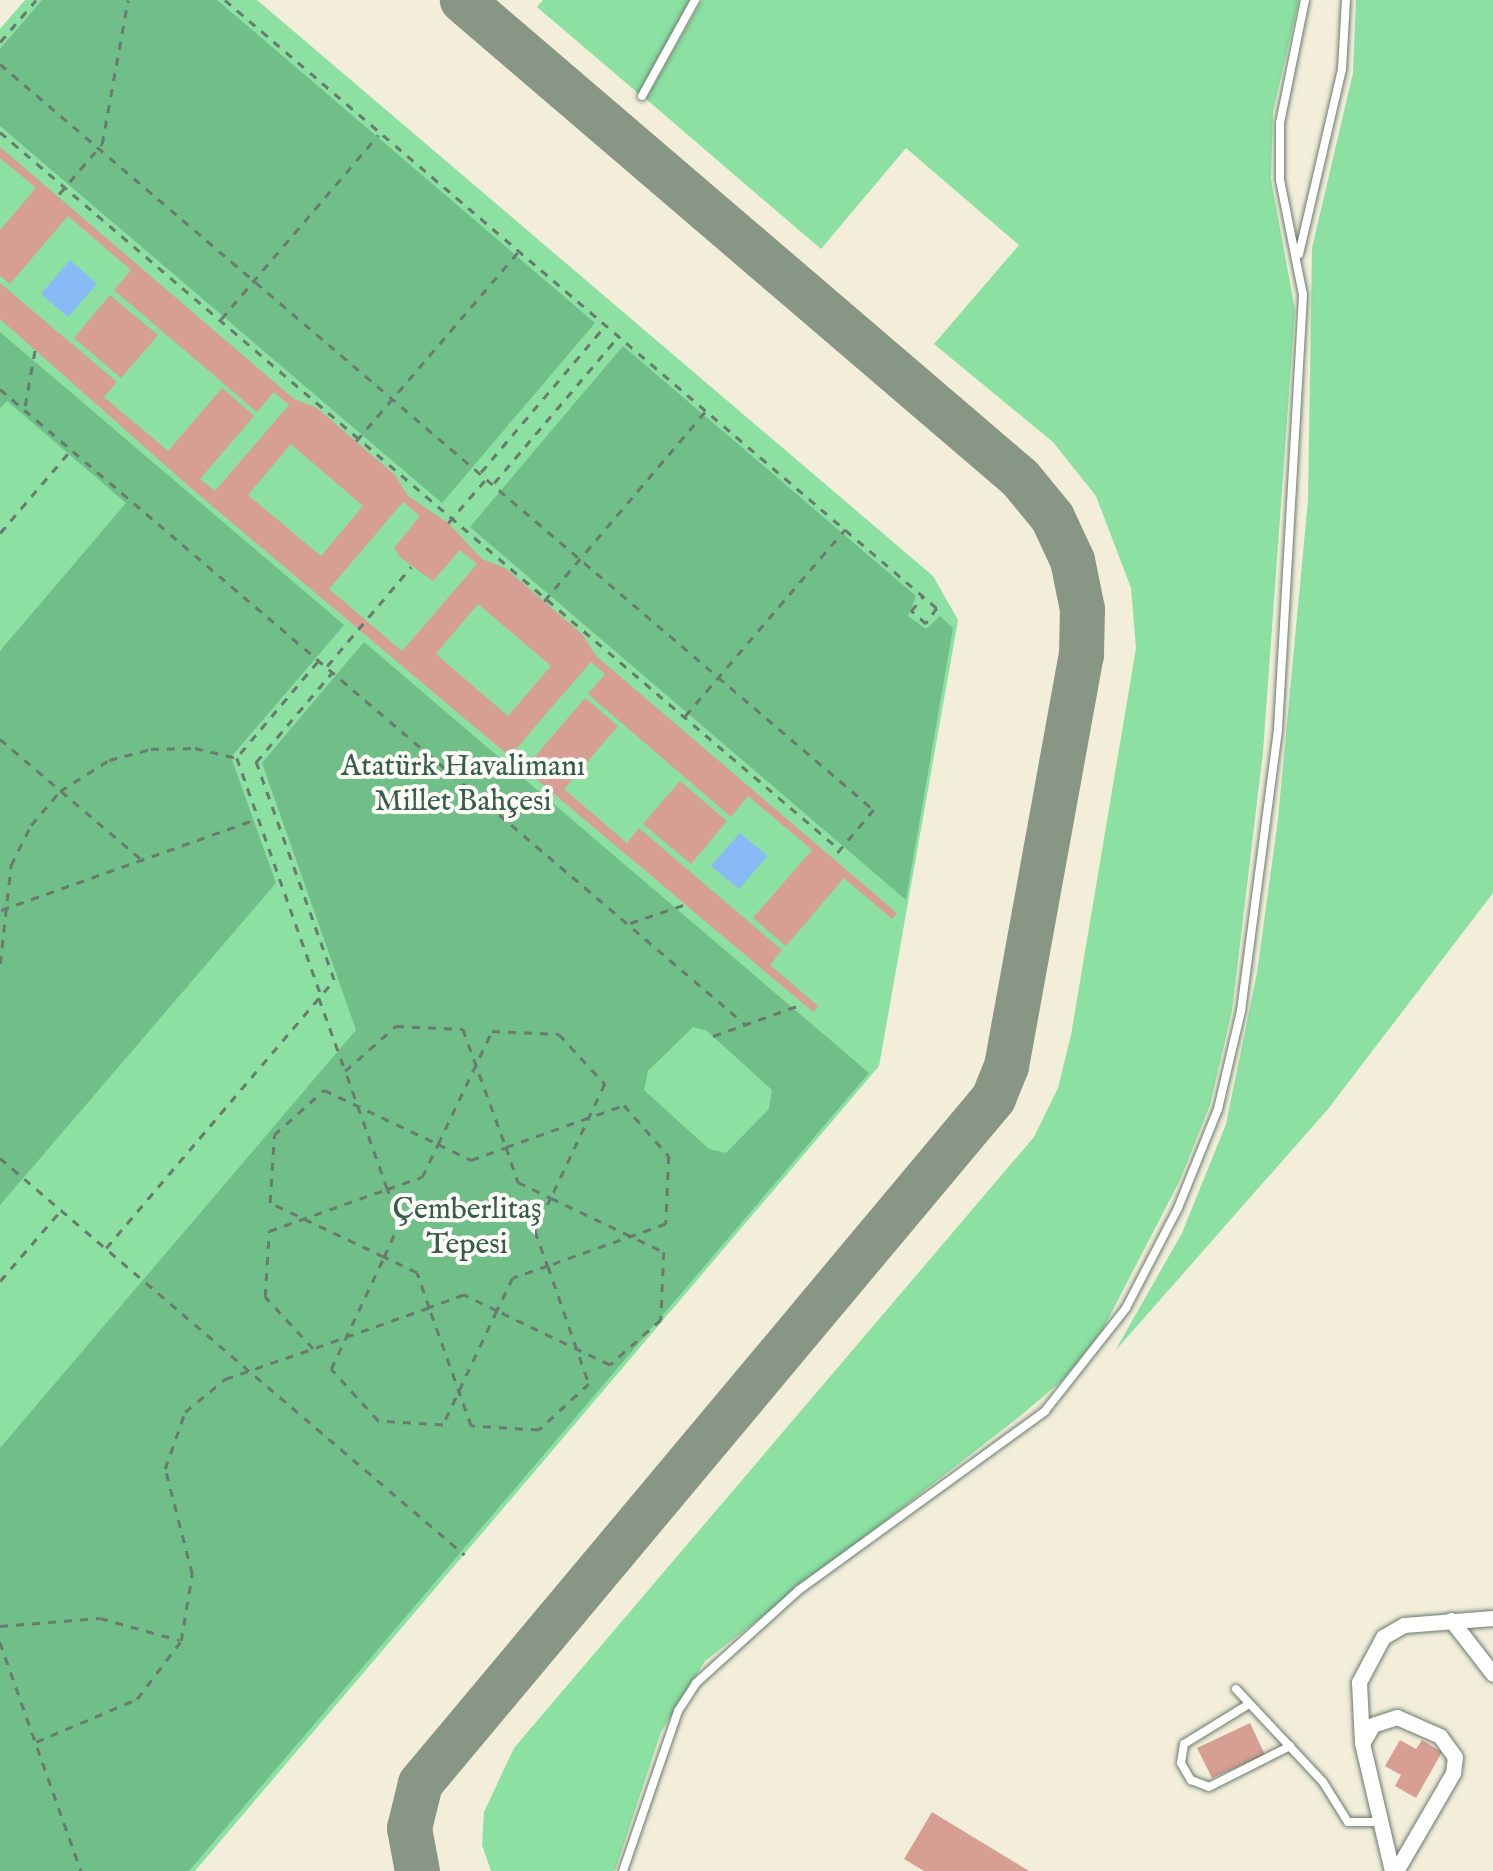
<!DOCTYPE html>
<html>
<head>
<meta charset="utf-8">
<style>
	body { margin:0 }
	#map { position:relative; width:1493px; height:1871px; overflow:hidden; background:#f2eed9; font-family:"IM FELL English",serif }
	div>[style] { position:absolute }
	[style*='--x'] { left:calc(var(--x)*1px); top:calc(var(--y)*1px); width:calc(var(--w)*1px); rotate:calc(var(--a)*1deg) }
	.green>* { inset:0; background:#8be0a2 }
	.forest>* { inset:0; background:#70be88 }
	.water>* { inset:0; background:#88bbf6 }
	.taxiway>* { height:45px; margin:-22.5px; padding:0 22.5px; transform-origin:22.5px; border-radius:22.5px; background:#889686 }
	.building>* { inset:0; background:#d79f94 }
	.path>* { height:2.5px; margin-top:-1.25px; transform-origin:0; background:repeating-linear-gradient(90deg,#697b6e 0 8px,transparent 0 16px) }
	.roads { filter:drop-shadow(0 0 2px #697b6e) drop-shadow(0 0 2px #697b6e) }
	.service>* { height:8px; margin:-4px; padding:0 4px; transform-origin:4px; border-radius:4px; background:#fff }
	.minor>* { height:15px; margin:-7.5px; padding:0 7.5px; transform-origin:7.5px; border-radius:7.5px; background:#fff }
	span { translate:-50% -50%; white-space:nowrap; text-align:center; line-height:1.15; -webkit-text-stroke:8px #fdfcf7; paint-order:stroke }
	.park-label { font-size:30px; color:#355e4a }
</style>
</head>
<body>
<div id="map">
	<div class="green">
		<i style="clip-path:polygon(25px 0,257px 0,933px 576px,958px 620px,879px 1066px,195px 1871px,0 1871px,0 29px)"></i>
		<i style="clip-path:polygon(543px 0,691px 0,639px 94px,537px 7px)"></i>
		<i style="clip-path:polygon(702px 0,1299px 0,1273px 112px,1271px 179px,1295px 310px,1263px 752px,1232px 1011px,1210px 1105px,1180px 1180px,1103px 1329px,1066px 1377px,1019px 1417px,705px 1661px,661px 1732px,615px 1871px,491px 1871px,482px 1845px,484px 1812px,514px 1748px,1034px 1137px,1058px 1088px,1071px 1035px,1136px 648px,1131px 588px,1096px 496px,1053px 442px,934px 344px,1019px 245px,906px 148px,821px 249px,646px 99px)"></i>
		<i style="clip-path:polygon(1356px 0,1493px 0,1493px 893px,1328px 1109px,1115px 1351px,1182px 1233px,1226px 1124px,1257px 973px,1278px 819px,1308px 500px,1312px 248px,1353px 73px)"></i>
	</div>
	<div class="forest">
		<i style="clip-path:polygon(42px 0,217px 0,595px 323px,442px 503px,0 126px,0 49px)"></i>
		<i style="clip-path:polygon(0 332px,344px 625px,231px 757px,276px 883px,0 1205px,0 651px,126px 503px,7px 401px,0 408px)"></i>
		<i style="clip-path:polygon(623px 346px,916px 596px,908px 616px,926px 629px,940px 616px,953px 628px,906px 900px,470px 527px)"></i>
		<i style="clip-path:polygon(evenodd,364px 642px,869px 1073px,189px 1871px,0 1871px,0 1448px,356px 1030px,262px 763px,364px 642px,693px 1027px,707px 1031px,772px 1090px,769px 1109px,726px 1153px,709px 1149px,644px 1090px,648px 1071px,693px 1027px)"></i>
	</div>
	<div class="water">
		<i style="clip-path:polygon(70px 260px,97px 284px,68px 317px,41px 294px)"></i>
		<i style="clip-path:polygon(740px 833px,768px 856px,739px 889px,711px 866px)"></i>
	</div>
	<div class="taxiway">
		<i style="--x:417;--y:1871;--w:44;--a:-100.5"></i>
		<i style="--x:409;--y:1828;--w:46;--a:-76.3"></i>
		<i style="--x:420;--y:1783;--w:893;--a:-50.09"></i>
		<i style="--x:993;--y:1098;--w:35;--a:-68"></i>
		<i style="--x:1006;--y:1066;--w:418;--a:-79.7"></i>
		<i style="--x:1081;--y:655;--w:46;--a:-88.8"></i>
		<i style="--x:1082;--y:609;--w:50;--a:-101.5"></i>
		<i style="--x:1072;--y:560;--w:47;--a:-114.9"></i>
		<i style="--x:1052;--y:517;--w:50;--a:-129.4"></i>
		<i style="--x:1020;--y:478;--w:735;--a:-139.42"></i>
	</div>
	<div class="building">
		<i style="clip-path:polygon(evenodd,0 147px,294px 399px,317px 408px,395px 475px,408px 496px,448px 523px,482px 559px,505px 568px,583px 635px,596px 656px,897px 913px,892px 919px,844px 878px,786px 946px,753px 918px,812px 850px,748px 796px,731px 817px,588px 694px,605px 674px,591px 662px,551px 708px,516px 749px,531px 761px,585px 698px,618px 726px,564px 789px,627px 843px,639px 828px,782px 950px,770px 965px,818px 1006px,813px 1012px,192px 489px,0 319px,0 283px,117px 382px,104px 397px,168px 451px,222px 388px,254px 416px,200px 479px,215px 491px,289px 405px,274px 392px,257px 412px,114px 290px,131px 270px,68px 216px,10px 284px,0 276px,0 230px,36px 188px,0 158px,0 147px,291px 444px,363px 506px,321px 556px,248px 495px,291px 444px,0 147px,403px 502px,420px 516px,394px 548px,401px 558px,433px 581px,460px 550px,477px 564px,402px 651px,329px 589px,403px 502px,0 147px,478px 604px,551px 666px,508px 716px,436px 654px,478px 604px)"></i>
		<i style="clip-path:polygon(110px 295px,158px 335px,121px 378px,74px 338px)"></i>
		<i style="clip-path:polygon(680px 781px,727px 821px,691px 864px,643px 824px)"></i>
		<i style="clip-path:polygon(1250px 1723px,1265px 1755px,1212px 1778px,1197px 1748px)"></i>
		<i style="clip-path:polygon(1400px 1740px,1416px 1749px,1422px 1740px,1442px 1752px,1416px 1798px,1395px 1786px,1401px 1775px,1385px 1766px)"></i>
		<i style="clip-path:polygon(932px 1812px,1029px 1871px,924px 1871px,904px 1859px)"></i>
	</div>
	<div class="path">
		<i style="--x:225;--y:0;--w:936;--a:40.5"></i>
		<i style="--x:937;--y:608;--w:19;--a:125"></i>
		<i style="--x:926;--y:624;--w:20;--a:-139"></i>
		<i style="--x:911;--y:611;--w:19;--a:-51"></i>
		<i style="--x:0;--y:42;--w:55;--a:-49.4"></i>
		<i style="--x:0;--y:64;--w:1149;--a:40.48"></i>
		<i style="--x:874;--y:810;--w:60;--a:130.3"></i>
		<i style="--x:0;--y:132;--w:1104;--a:40.52"></i>
		<i style="--x:59;--y:194;--w:66;--a:-49.3"></i>
		<i style="--x:102;--y:144;--w:146;--a:-79.8"></i>
		<i style="--x:221;--y:319;--w:242;--a:-49.5"></i>
		<i style="--x:0;--y:389;--w:979;--a:40.44"></i>
		<i style="--x:25;--y:406;--w:58;--a:-80"></i>
		<i style="--x:356;--y:441;--w:249;--a:-49.4"></i>
		<i style="--x:481;--y:472;--w:192;--a:-49.7"></i>
		<i style="--x:494;--y:483;--w:192;--a:-49.7"></i>
		<i style="--x:448;--y:523;--w:58;--a:-49.2"></i>
		<i style="--x:0;--y:533;--w:108;--a:-49.5"></i>
		<i style="--x:544;--y:601;--w:248;--a:-49.6"></i>
		<i style="--x:318;--y:662;--w:126;--a:130.2"></i>
		<i style="--x:237;--y:758;--w:251;--a:70.5"></i>
		<i style="--x:327;--y:666;--w:130;--a:-49.7"></i>
		<i style="--x:685;--y:716;--w:246;--a:-49.4"></i>
		<i style="--x:0;--y:739;--w:184;--a:40.4"></i>
		<i style="--x:1;--y:910;--w:272;--a:-19.6"></i>
		<i style="--x:630;--y:923;--w:59;--a:-18.7"></i>
		<i style="--x:0;--y:964;--w:100;--a:-83.7"></i>
		<i style="--x:11;--y:865;--w:45;--a:-63.4"></i>
		<i style="--x:31;--y:825;--w:45;--a:-49.5"></i>
		<i style="--x:60;--y:791;--w:58;--a:-32.3"></i>
		<i style="--x:109;--y:760;--w:43;--a:-14.7"></i>
		<i style="--x:151;--y:749;--w:44;--a:-1.3"></i>
		<i style="--x:195;--y:748;--w:43;--a:13.4"></i>
		<i style="--x:319;--y:998;--w:77;--a:70.1"></i>
		<i style="--x:396;--y:1026;--w:67;--a:2.6"></i>
		<i style="--x:463;--y:1029;--w:126;--a:70"></i>
		<i style="--x:506;--y:1147;--w:125;--a:-19.6"></i>
		<i style="--x:624;--y:1105;--w:68;--a:48.6"></i>
		<i style="--x:669;--y:1156;--w:68;--a:92.5"></i>
		<i style="--x:666;--y:1224;--w:125;--a:160.4"></i>
		<i style="--x:548;--y:1266;--w:125;--a:70.8"></i>
		<i style="--x:589;--y:1384;--w:68;--a:137.4"></i>
		<i style="--x:539;--y:1430;--w:68;--a:-176.6"></i>
		<i style="--x:471;--y:1426;--w:125;--a:-109.6"></i>
		<i style="--x:429;--y:1308;--w:123;--a:160.5"></i>
		<i style="--x:313;--y:1349;--w:71;--a:-132.7"></i>
		<i style="--x:265;--y:1297;--w:66;--a:-86.5"></i>
		<i style="--x:269;--y:1231;--w:125;--a:-19.6"></i>
		<i style="--x:387;--y:1189;--w:125;--a:-109.6"></i>
		<i style="--x:345;--y:1071;--w:68;--a:-41.4"></i>
		<i style="--x:492;--y:1031;--w:67;--a:2.6"></i>
		<i style="--x:559;--y:1034;--w:68;--a:47.4"></i>
		<i style="--x:605;--y:1084;--w:126;--a:115.3"></i>
		<i style="--x:551;--y:1198;--w:125;--a:25.5"></i>
		<i style="--x:664;--y:1252;--w:68;--a:92.5"></i>
		<i style="--x:661;--y:1320;--w:68;--a:138.6"></i>
		<i style="--x:610;--y:1365;--w:125;--a:-154.5"></i>
		<i style="--x:497;--y:1311;--w:126;--a:115.3"></i>
		<i style="--x:443;--y:1425;--w:65;--a:-176.5"></i>
		<i style="--x:378;--y:1421;--w:70;--a:-132.1"></i>
		<i style="--x:331;--y:1369;--w:124;--a:-64.7"></i>
		<i style="--x:384;--y:1257;--w:126;--a:-154.7"></i>
		<i style="--x:270;--y:1203;--w:68;--a:-86.6"></i>
		<i style="--x:274;--y:1135;--w:67;--a:-42"></i>
		<i style="--x:324;--y:1090;--w:126;--a:25.3"></i>
		<i style="--x:438;--y:1144;--w:125;--a:-64.5"></i>
		<i style="--x:713;--y:1036;--w:96;--a:-19.6"></i>
		<i style="--x:438;--y:1144;--w:37;--a:26"></i>
		<i style="--x:471;--y:1160;--w:37;--a:-20"></i>
		<i style="--x:506;--y:1147;--w:37;--a:71"></i>
		<i style="--x:518;--y:1182;--w:37;--a:26"></i>
		<i style="--x:551;--y:1198;--w:37;--a:116"></i>
		<i style="--x:535;--y:1231;--w:37;--a:70"></i>
		<i style="--x:548;--y:1266;--w:37;--a:161"></i>
		<i style="--x:513;--y:1278;--w:37;--a:116"></i>
		<i style="--x:497;--y:1311;--w:37;--a:-154"></i>
		<i style="--x:464;--y:1295;--w:37;--a:160"></i>
		<i style="--x:429;--y:1308;--w:37;--a:-109"></i>
		<i style="--x:417;--y:1273;--w:37;--a:-154"></i>
		<i style="--x:384;--y:1257;--w:36;--a:-66"></i>
		<i style="--x:399;--y:1224;--w:37;--a:-109"></i>
		<i style="--x:387;--y:1189;--w:37;--a:-19"></i>
		<i style="--x:422;--y:1177;--w:37;--a:-64"></i>
		<i style="--x:0;--y:1158;--w:611;--a:40.49"></i>
		<i style="--x:106;--y:1248;--w:352;--a:-49.6"></i>
		<i style="--x:334;--y:980;--w:232;--a:-109.7"></i>
		<i style="--x:256;--y:762;--w:116;--a:-49.6"></i>
		<i style="--x:0;--y:1281;--w:94;--a:-49.3"></i>
		<i style="--x:0;--y:1626;--w:100;--a:-4.6"></i>
		<i style="--x:100;--y:1618;--w:82;--a:15.6"></i>
		<i style="--x:0;--y:1642;--w:243;--a:70.5"></i>
		<i style="--x:36;--y:1742;--w:110;--a:-23.1"></i>
		<i style="--x:137;--y:1699;--w:73;--a:-52.8"></i>
		<i style="--x:181;--y:1641;--w:68;--a:-80.7"></i>
		<i style="--x:192;--y:1574;--w:108;--a:-104.4"></i>
		<i style="--x:165;--y:1469;--w:60;--a:-70.7"></i>
		<i style="--x:185;--y:1412;--w:52;--a:-39.5"></i>
		<i style="--x:225;--y:1379;--w:92;--a:-19"></i>
	</div>
	<div class="roads">
		<div class="service">
			<i style="--x:642;--y:96;--w:110;--a:-61.1"></i>
			<i style="--x:1299;--y:254;--w:190;--a:-76.9"></i>
			<i style="--x:1342;--y:69;--w:69;--a:-86.7"></i>
			<i style="--x:1236;--y:1689;--w:127;--a:46.9"></i>
			<i style="--x:1323;--y:1782;--w:47;--a:58"></i>
			<i style="--x:1348;--y:1822;--w:30;--a:0"></i>
			<i style="--x:1249;--y:1704;--w:76;--a:148.4"></i>
			<i style="--x:1184;--y:1744;--w:19;--a:99"></i>
			<i style="--x:1181;--y:1763;--w:20;--a:60"></i>
			<i style="--x:1191;--y:1780;--w:19;--a:21"></i>
			<i style="--x:1209;--y:1787;--w:91;--a:-26.8"></i>
			<i style="--x:623;--y:1871;--w:169;--a:-71"></i>
			<i style="--x:678;--y:1711;--w:33;--a:-57"></i>
			<i style="--x:696;--y:1683;--w:139;--a:-42.1"></i>
			<i style="--x:799;--y:1590;--w:304;--a:-36"></i>
			<i style="--x:1045;--y:1411;--w:131;--a:-51.8"></i>
			<i style="--x:1126;--y:1308;--w:113;--a:-62.5"></i>
			<i style="--x:1178;--y:1208;--w:107;--a:-68"></i>
			<i style="--x:1218;--y:1109;--w:101;--a:-76.8"></i>
			<i style="--x:1241;--y:1011;--w:284;--a:-82.5"></i>
			<i style="--x:1278;--y:729;--w:435;--a:-86.7"></i>
			<i style="--x:1303;--y:295;--w:117;--a:-101.3"></i>
			<i style="--x:1280;--y:180;--w:57;--a:-90"></i>
			<i style="--x:1280;--y:123;--w:126;--a:-78.5"></i>
		</div>
		<div class="minor">
			<i style="--x:1451;--y:1620;--w:68;--a:52.1"></i>
			<i style="--x:1362;--y:1743;--w:131;--a:76.8"></i>
			<i style="--x:1396;--y:1871;--w:113;--a:-59.8"></i>
			<i style="--x:1453;--y:1773;--w:16;--a:-83"></i>
			<i style="--x:1455;--y:1757;--w:26;--a:-126"></i>
			<i style="--x:1440;--y:1736;--w:47;--a:-156.2"></i>
			<i style="--x:1397;--y:1717;--w:25;--a:162"></i>
			<i style="--x:1373;--y:1725;--w:21;--a:121"></i>
			<i style="--x:1362;--y:1743;--w:61;--a:-92.8"></i>
			<i style="--x:1359;--y:1682;--w:51;--a:-61.9"></i>
			<i style="--x:1383;--y:1637;--w:24;--a:-30"></i>
			<i style="--x:1404;--y:1625;--w:89;--a:-4.5"></i>
		</div>
	</div>
	<div class="park-label">
		<span style="left:463px;top:784px">Atatürk Havalimanı<br>Millet Bahçesi</span>
		<span style="left:467px;top:1227px">Çemberlitaş<br>Tepesi</span>
	</div>
</div>
</body>
</html>
